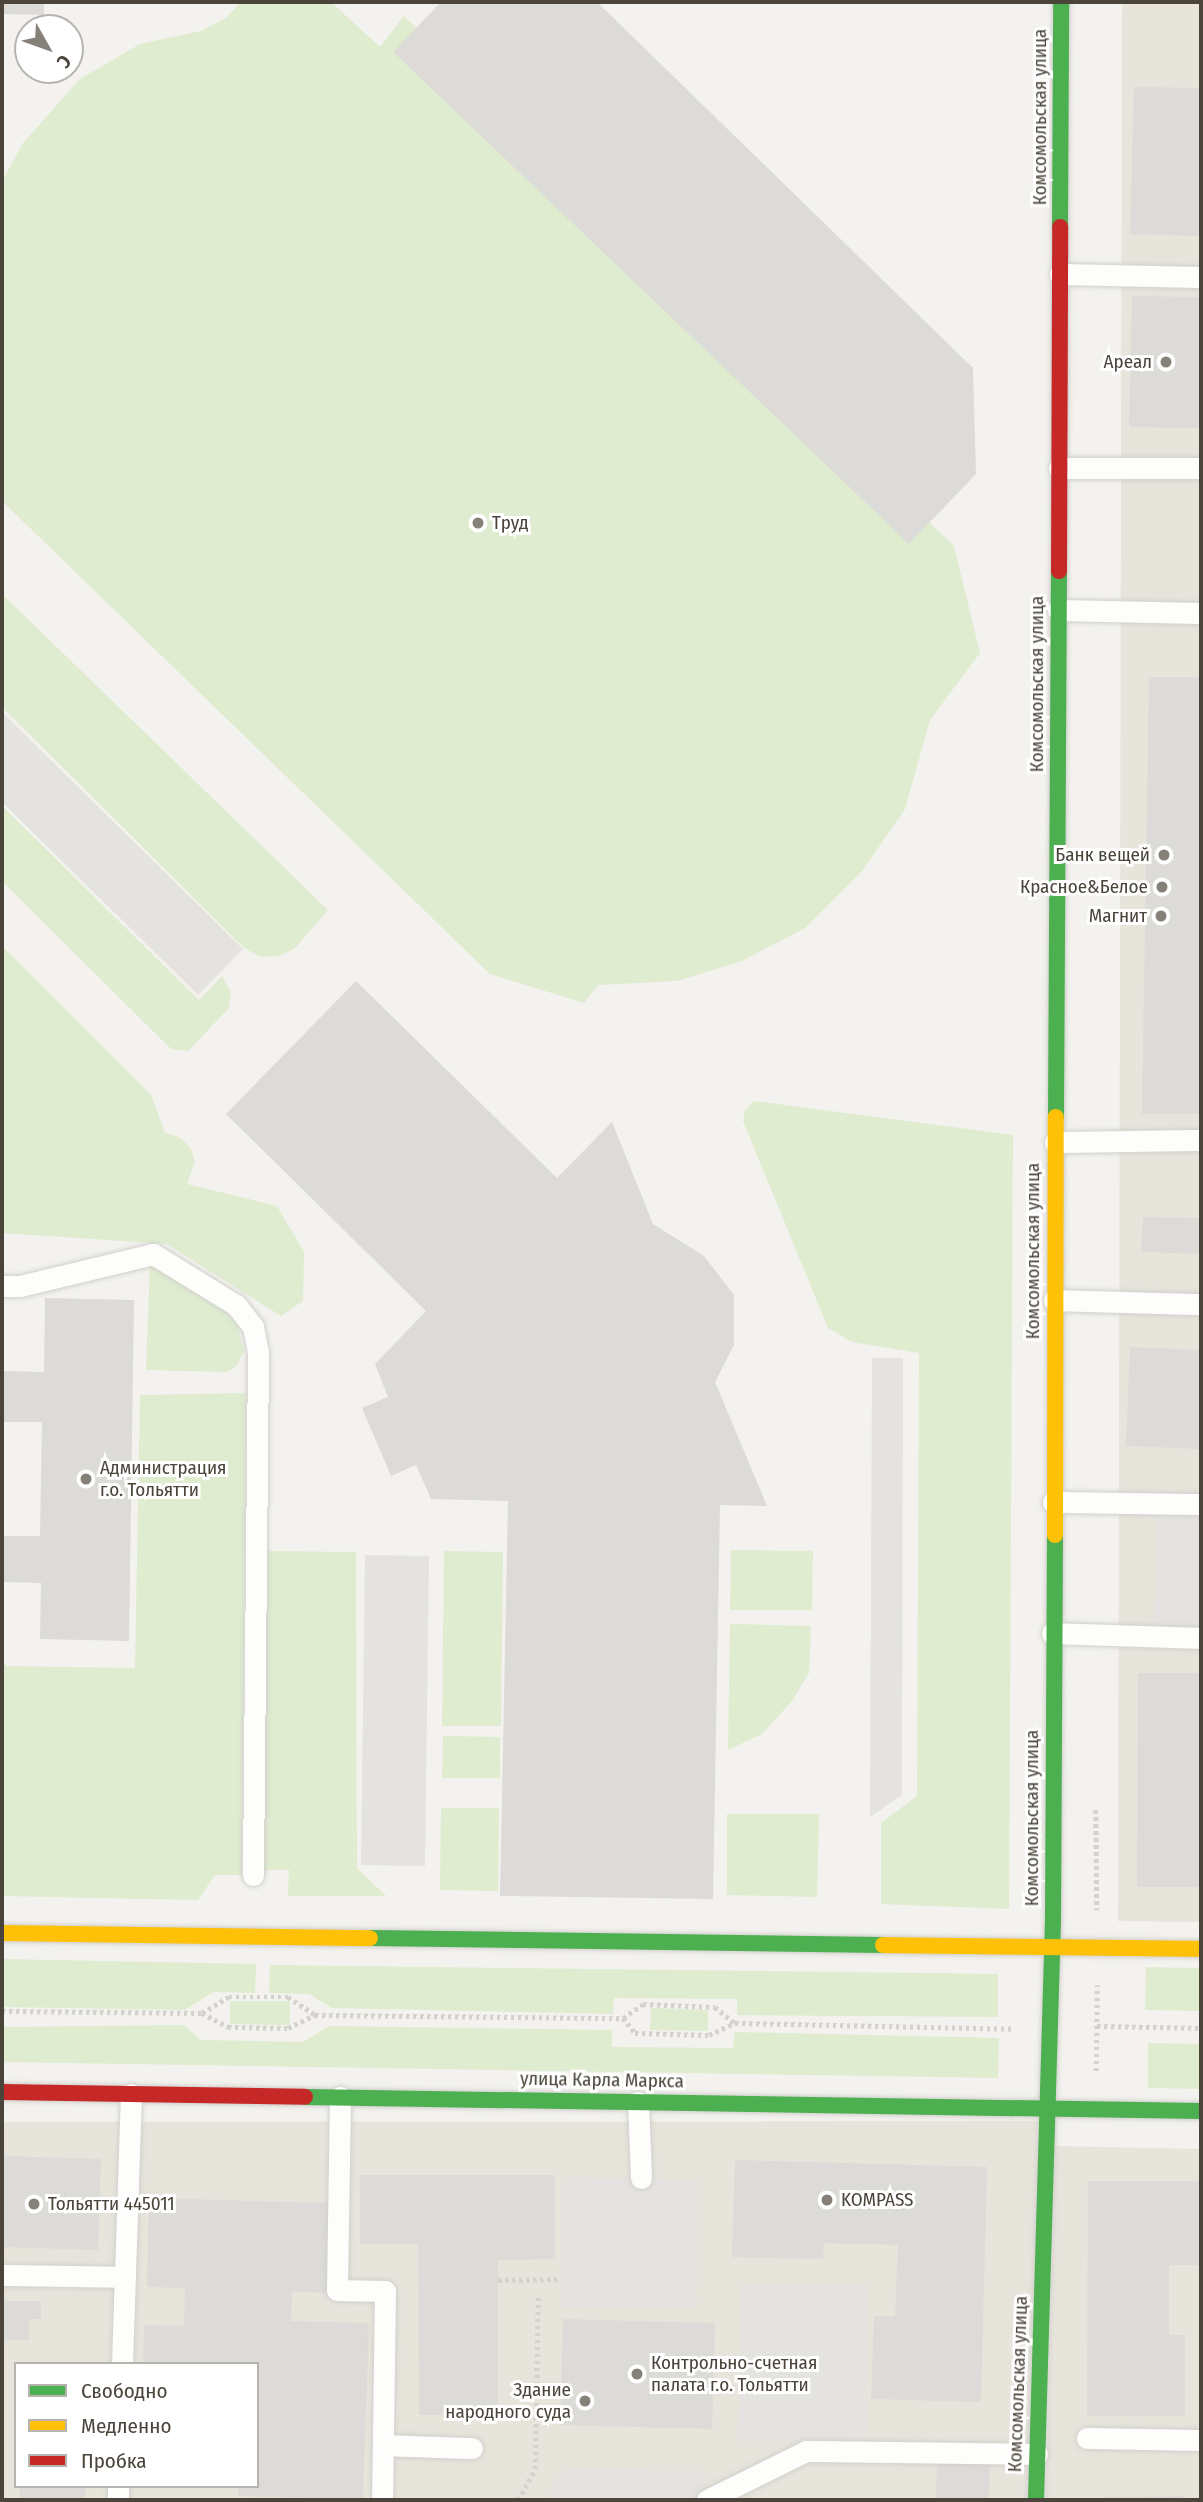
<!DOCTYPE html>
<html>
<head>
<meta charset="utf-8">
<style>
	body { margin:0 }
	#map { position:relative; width:1203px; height:2502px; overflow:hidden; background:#f3f2ee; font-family:"Fira Sans Condensed",sans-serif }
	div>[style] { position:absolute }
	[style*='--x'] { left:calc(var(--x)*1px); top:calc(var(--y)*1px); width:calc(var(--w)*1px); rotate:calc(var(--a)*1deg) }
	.residential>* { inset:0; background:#e7e4dc }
	.green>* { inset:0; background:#dfecd0 }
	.parking>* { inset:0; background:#e5e3df }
	.building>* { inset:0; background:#dddbd7 }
	.path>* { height:4.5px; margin-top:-2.25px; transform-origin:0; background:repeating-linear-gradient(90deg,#d3d2cc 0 3.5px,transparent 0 7px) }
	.roads { filter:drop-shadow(0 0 2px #d1d0cc) drop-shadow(0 0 2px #d1d0cc) }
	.lane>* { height:21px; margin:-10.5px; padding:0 10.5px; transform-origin:10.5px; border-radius:10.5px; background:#fdfdfc }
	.fast>* { height:16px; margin:-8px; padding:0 8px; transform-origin:8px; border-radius:8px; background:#4caf50 }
	.slow>* { height:16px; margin:-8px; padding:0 8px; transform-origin:8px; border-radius:8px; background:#ffc107 }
	.jam>* { height:16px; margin:-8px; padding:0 8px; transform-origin:8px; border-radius:8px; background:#c62828 }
	.dots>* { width:19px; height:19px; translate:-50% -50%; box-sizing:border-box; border:4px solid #fff; border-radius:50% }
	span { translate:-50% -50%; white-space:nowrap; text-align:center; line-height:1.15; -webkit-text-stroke:6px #fff; paint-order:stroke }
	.street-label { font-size:19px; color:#4a443a }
	.poi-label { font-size:19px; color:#4a443a }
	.right { translate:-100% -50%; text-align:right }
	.left { translate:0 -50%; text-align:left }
	.frame { position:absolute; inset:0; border:4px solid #4a443a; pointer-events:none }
	.legend { position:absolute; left:14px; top:2362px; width:245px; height:126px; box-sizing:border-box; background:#fff; border:2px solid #b7b4b0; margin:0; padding:9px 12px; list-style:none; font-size:21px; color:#4a443a }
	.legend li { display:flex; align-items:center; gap:14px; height:35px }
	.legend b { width:35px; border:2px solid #b7b4b0 }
	.north { position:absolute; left:14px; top:14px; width:70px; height:70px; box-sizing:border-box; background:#fff; border:2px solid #b7b4b0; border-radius:50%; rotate:130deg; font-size:19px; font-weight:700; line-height:28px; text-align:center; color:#4a443a }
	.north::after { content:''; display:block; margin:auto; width:24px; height:32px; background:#858179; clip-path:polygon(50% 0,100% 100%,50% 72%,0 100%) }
</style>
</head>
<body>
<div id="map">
	<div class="residential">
		<i style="clip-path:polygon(1122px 2px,1201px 2px,1201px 1922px,1118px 1921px)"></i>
		<i style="clip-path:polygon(evenodd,1044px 2121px,1039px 2500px,2px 2500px,2px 2122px,1044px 2121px,16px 2364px,257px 2364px,257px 2486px,16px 2486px,16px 2364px)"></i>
		<i style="clip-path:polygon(1055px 2146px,1201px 2149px,1201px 2500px,1046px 2500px)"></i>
	</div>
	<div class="green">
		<i style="clip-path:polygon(241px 2px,331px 2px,380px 47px,404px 16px,954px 546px,980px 653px,930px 720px,905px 809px,862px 871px,805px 928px,742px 961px,677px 981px,598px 985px,584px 1003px,490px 974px,2px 501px,2px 181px,23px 143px,80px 79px,140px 44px,201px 31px,226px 18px)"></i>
		<i style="clip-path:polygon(2px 594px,328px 910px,294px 949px,279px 956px,261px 957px,244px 948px,2px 707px)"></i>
		<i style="clip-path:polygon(2px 806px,199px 1000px,222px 976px,231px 992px,229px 1008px,188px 1051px,171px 1049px,2px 881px)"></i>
		<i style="clip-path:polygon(2px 946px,151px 1095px,165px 1133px,179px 1137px,190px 1147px,195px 1161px,187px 1184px,277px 1206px,304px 1252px,303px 1301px,281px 1316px,167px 1244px,2px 1233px)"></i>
		<i style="clip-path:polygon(754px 1101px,1013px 1135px,1009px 1909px,881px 1904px,881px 1823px,917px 1796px,919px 1353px,852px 1342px,828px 1328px,743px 1121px,745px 1110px)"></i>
		<i style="clip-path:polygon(150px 1263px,224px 1310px,237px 1324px,244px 1352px,236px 1367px,226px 1372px,146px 1370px)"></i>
		<i style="clip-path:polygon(246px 1393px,242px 1875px,215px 1875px,198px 1900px,2px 1896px,2px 1661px,7px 1666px,135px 1668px,140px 1395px)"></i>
		<i style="clip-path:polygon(731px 1550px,813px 1551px,812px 1610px,730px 1610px)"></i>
		<i style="clip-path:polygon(267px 1551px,356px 1552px,357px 1868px,386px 1896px,288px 1896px,289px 1870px,264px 1870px)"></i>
		<i style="clip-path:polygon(444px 1551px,503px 1552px,501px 1726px,442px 1726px)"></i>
		<i style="clip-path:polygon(730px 1624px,811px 1626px,809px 1673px,792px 1701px,762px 1734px,728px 1750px)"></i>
		<i style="clip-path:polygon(443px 1736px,500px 1737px,500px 1778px,442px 1778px)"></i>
		<i style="clip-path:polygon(441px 1808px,499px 1808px,498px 1891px,440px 1890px)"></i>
		<i style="clip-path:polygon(727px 1814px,819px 1814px,817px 1897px,727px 1895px)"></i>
		<i style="clip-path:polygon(2px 1959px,256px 1964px,255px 1993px,213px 1992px,185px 2010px,2px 2007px)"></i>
		<i style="clip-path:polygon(270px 1965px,998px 1974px,998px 2017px,737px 2015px,737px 1999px,614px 1998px,613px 2014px,332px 2008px,309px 1994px,269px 1993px)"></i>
		<i style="clip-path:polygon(1146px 1967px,1201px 1968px,1201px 2011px,1145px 2010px)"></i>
		<i style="clip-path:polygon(230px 2001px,290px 2001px,290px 2025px,230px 2024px)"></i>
		<i style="clip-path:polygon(651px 2008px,708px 2010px,708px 2031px,650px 2030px)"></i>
		<i style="clip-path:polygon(184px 2025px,201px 2040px,303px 2042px,329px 2026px,612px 2030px,612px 2047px,733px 2048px,735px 2032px,999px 2038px,998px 2078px,2px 2062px,2px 2027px)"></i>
		<i style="clip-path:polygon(1148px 2043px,1201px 2044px,1201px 2089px,1148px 2088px)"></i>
	</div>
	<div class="parking">
		<i style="clip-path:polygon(2px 712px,243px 949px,198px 995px,2px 802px)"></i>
		<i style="clip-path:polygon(872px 1358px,903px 1358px,902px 1795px,870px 1817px)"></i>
		<i style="clip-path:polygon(1156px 1504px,1201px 1504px,1201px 1638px,1154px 1637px)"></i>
		<i style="clip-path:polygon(365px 1555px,429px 1556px,425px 1866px,361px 1865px)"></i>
		<i style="clip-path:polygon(561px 2178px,697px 2179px,696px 2308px,560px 2307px)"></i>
		<i style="clip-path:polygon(741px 2283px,869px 2285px,867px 2442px,738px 2440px)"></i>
		<i style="clip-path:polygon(566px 2467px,705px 2472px,704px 2500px,544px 2500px)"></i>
	</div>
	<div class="building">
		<i style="clip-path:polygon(2px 2px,44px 2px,44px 15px,2px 14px)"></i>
		<i style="clip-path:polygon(441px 2px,597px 2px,973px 368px,976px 474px,909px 544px,393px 52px)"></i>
		<i style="clip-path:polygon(1134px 87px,1201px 88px,1201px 236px,1130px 234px)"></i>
		<i style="clip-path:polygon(1132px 296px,1201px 297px,1201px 428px,1129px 427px)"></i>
		<i style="clip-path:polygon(1149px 677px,1201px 677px,1201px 1114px,1142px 1114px)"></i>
		<i style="clip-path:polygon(356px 981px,557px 1178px,612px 1122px,653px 1224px,704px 1256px,734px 1295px,734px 1345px,715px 1382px,767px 1506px,720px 1505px,713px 1899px,500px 1896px,508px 1501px,431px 1499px,416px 1465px,391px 1476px,362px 1408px,388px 1397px,375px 1364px,426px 1311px,226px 1114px)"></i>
		<i style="clip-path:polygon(1143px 1217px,1201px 1218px,1201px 1254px,1141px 1252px)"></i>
		<i style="clip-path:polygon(45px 1298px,134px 1300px,129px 1641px,40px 1639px,41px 1583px,2px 1582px,2px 1536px,40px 1536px,42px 1422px,2px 1422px,2px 1371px,44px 1372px)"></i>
		<i style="clip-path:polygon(1130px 1347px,1201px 1350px,1201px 1449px,1126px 1446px)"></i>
		<i style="clip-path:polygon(1138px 1673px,1201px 1673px,1201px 1887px,1137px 1887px)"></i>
		<i style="clip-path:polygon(2px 2156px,101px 2159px,98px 2250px,2px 2247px)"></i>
		<i style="clip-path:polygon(735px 2160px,987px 2167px,981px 2402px,871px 2399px,874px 2316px,895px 2316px,898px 2245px,824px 2243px,823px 2259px,732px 2257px)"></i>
		<i style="clip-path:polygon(360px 2175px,555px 2175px,555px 2259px,498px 2260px,498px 2415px,419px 2415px,418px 2244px,360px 2244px)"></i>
		<i style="clip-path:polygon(1088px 2181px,1201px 2181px,1201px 2265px,1169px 2265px,1169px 2335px,1185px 2335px,1185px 2416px,1087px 2416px)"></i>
		<i style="clip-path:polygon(149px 2198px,330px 2203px,328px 2293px,292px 2292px,291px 2321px,369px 2323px,363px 2500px,238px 2496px,238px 2486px,257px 2486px,257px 2364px,143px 2364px,144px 2325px,184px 2326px,185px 2288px,147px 2287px)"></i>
		<i style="clip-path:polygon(2px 2301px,41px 2301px,41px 2319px,29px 2319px,29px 2340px,2px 2340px)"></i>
		<i style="clip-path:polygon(563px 2319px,715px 2323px,712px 2429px,560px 2425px)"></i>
		<i style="clip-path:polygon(937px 2458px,990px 2459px,989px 2500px,936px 2500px)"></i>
		<i style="clip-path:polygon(20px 2486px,86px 2486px,85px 2500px,19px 2500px)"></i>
		<i style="clip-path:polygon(1185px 2496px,1185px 2500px,1106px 2500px,1106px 2497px)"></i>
	</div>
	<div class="path">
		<i style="--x:1096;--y:1810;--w:100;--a:89.4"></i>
		<i style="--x:2;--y:2011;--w:200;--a:0.6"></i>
		<i style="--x:202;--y:2013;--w:30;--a:28"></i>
		<i style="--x:228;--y:2027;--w:60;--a:1"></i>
		<i style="--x:288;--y:2028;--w:30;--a:-26"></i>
		<i style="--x:315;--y:2015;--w:308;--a:0.6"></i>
		<i style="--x:623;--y:2018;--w:19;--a:51"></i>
		<i style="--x:635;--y:2033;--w:74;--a:1.5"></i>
		<i style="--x:709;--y:2035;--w:29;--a:-25"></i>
		<i style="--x:735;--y:2023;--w:276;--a:1.2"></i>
		<i style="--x:202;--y:2013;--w:31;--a:-31"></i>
		<i style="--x:229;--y:1997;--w:59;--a:0"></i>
		<i style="--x:288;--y:1997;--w:31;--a:33"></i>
		<i style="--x:623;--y:2018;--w:24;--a:-35"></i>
		<i style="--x:643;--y:2004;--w:72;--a:2.4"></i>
		<i style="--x:715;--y:2007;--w:26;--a:39"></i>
		<i style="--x:1097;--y:2026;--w:104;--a:1.1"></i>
		<i style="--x:1096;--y:2071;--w:86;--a:-89.3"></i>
		<i style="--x:498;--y:2280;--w:59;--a:-1"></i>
		<i style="--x:518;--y:2500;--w:35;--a:-61"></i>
		<i style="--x:535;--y:2469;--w:174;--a:-89"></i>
	</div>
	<div class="roads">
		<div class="lane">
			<i style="--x:1060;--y:274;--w:141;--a:1.2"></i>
			<i style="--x:1059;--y:468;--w:142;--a:0"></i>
			<i style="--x:1058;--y:610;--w:143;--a:1.2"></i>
			<i style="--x:1055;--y:1142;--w:146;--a:-0.8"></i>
			<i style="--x:2;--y:1286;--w:18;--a:0"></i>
			<i style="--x:20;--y:1286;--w:137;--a:-13.5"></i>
			<i style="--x:153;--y:1254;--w:97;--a:31.6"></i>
			<i style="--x:236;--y:1305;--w:28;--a:52"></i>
			<i style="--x:253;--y:1327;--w:25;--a:79"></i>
			<i style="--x:258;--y:1352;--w:523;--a:90.55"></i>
			<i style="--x:1054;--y:1300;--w:147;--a:1.6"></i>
			<i style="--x:1053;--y:1502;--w:148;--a:0.8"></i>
			<i style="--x:1052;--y:1633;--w:149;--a:1.9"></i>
			<i style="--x:340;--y:2097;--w:193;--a:90.9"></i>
			<i style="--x:337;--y:2290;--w:48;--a:1.2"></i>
			<i style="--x:385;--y:2291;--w:209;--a:90.8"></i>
			<i style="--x:638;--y:2102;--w:76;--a:87.7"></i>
			<i style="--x:2;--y:2275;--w:123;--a:0.9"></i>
			<i style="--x:122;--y:2364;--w:270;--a:-88.1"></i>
			<i style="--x:1087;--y:2438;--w:114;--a:1"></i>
			<i style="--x:384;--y:2445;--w:88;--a:2"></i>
			<i style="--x:118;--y:2500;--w:14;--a:-90"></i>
			<i style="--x:707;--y:2500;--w:110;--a:-26.3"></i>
			<i style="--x:806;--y:2451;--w:231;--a:0.7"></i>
		</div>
		<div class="fast">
			<i style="--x:1060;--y:227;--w:225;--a:-89.7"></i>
			<i style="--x:1056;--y:1117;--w:546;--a:-89.69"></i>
			<i style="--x:370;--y:1938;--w:513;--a:0.78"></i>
			<i style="--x:305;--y:2097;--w:896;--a:0.9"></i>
			<i style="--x:1036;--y:2500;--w:578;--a:-88.32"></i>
			<i style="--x:1053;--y:1922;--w:387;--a:-89.7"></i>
		</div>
		<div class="slow">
			<i style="--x:1055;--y:1535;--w:418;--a:-89.9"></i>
			<i style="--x:2;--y:1933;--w:368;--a:0.8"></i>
			<i style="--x:883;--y:1945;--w:318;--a:0.7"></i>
		</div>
		<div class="jam">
			<i style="--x:1059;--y:571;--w:344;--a:-89.8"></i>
			<i style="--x:2;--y:2092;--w:303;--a:0.9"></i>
		</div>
	</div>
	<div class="dots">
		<i style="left:1166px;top:362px;background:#858179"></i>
		<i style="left:478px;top:523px;background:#858179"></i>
		<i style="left:1164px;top:855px;background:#858179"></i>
		<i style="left:1162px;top:887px;background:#858179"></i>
		<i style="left:1161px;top:916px;background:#858179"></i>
		<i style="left:86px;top:1479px;background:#858179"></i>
		<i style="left:827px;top:2200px;background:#858179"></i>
		<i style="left:34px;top:2204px;background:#858179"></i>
		<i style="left:637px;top:2374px;background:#858179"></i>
		<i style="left:585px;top:2401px;background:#858179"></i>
	</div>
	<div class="street-label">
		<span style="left:1040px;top:117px;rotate:-90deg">Комсомольская улица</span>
		<span style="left:1037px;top:684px;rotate:-90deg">Комсомольская улица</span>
		<span style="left:1033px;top:1251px;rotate:-90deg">Комсомольская улица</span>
		<span style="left:1032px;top:1818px;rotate:-90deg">Комсомольская улица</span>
		<span style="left:602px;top:2080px;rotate:1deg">улица Карла Маркса</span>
		<span style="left:1018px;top:2384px;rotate:-88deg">Комсомольская улица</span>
	</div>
	<div class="poi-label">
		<span class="right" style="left:1152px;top:362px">Ареал</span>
		<span class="left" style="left:492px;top:523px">Труд</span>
		<span class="right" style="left:1150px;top:855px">Банк вещей</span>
		<span class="right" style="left:1148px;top:887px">Красное&amp;Белое</span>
		<span class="right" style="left:1147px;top:916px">Магнит</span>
		<span class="left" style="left:100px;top:1479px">Администрация<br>г.о. Тольятти</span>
		<span class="left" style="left:841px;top:2200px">KOMPASS</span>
		<span class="left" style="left:48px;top:2204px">Тольятти 445011</span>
		<span class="left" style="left:651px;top:2374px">Контрольно-счетная<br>палата г.о. Тольятти</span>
		<span class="right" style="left:571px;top:2401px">Здание<br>народного суда</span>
	</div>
	<div class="frame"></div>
	<ul class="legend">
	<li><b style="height:9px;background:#4caf50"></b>Свободно</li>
	<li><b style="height:9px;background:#ffc107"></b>Медленно</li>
	<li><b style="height:9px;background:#c62828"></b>Пробка</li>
	</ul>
	<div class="north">С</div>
</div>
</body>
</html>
